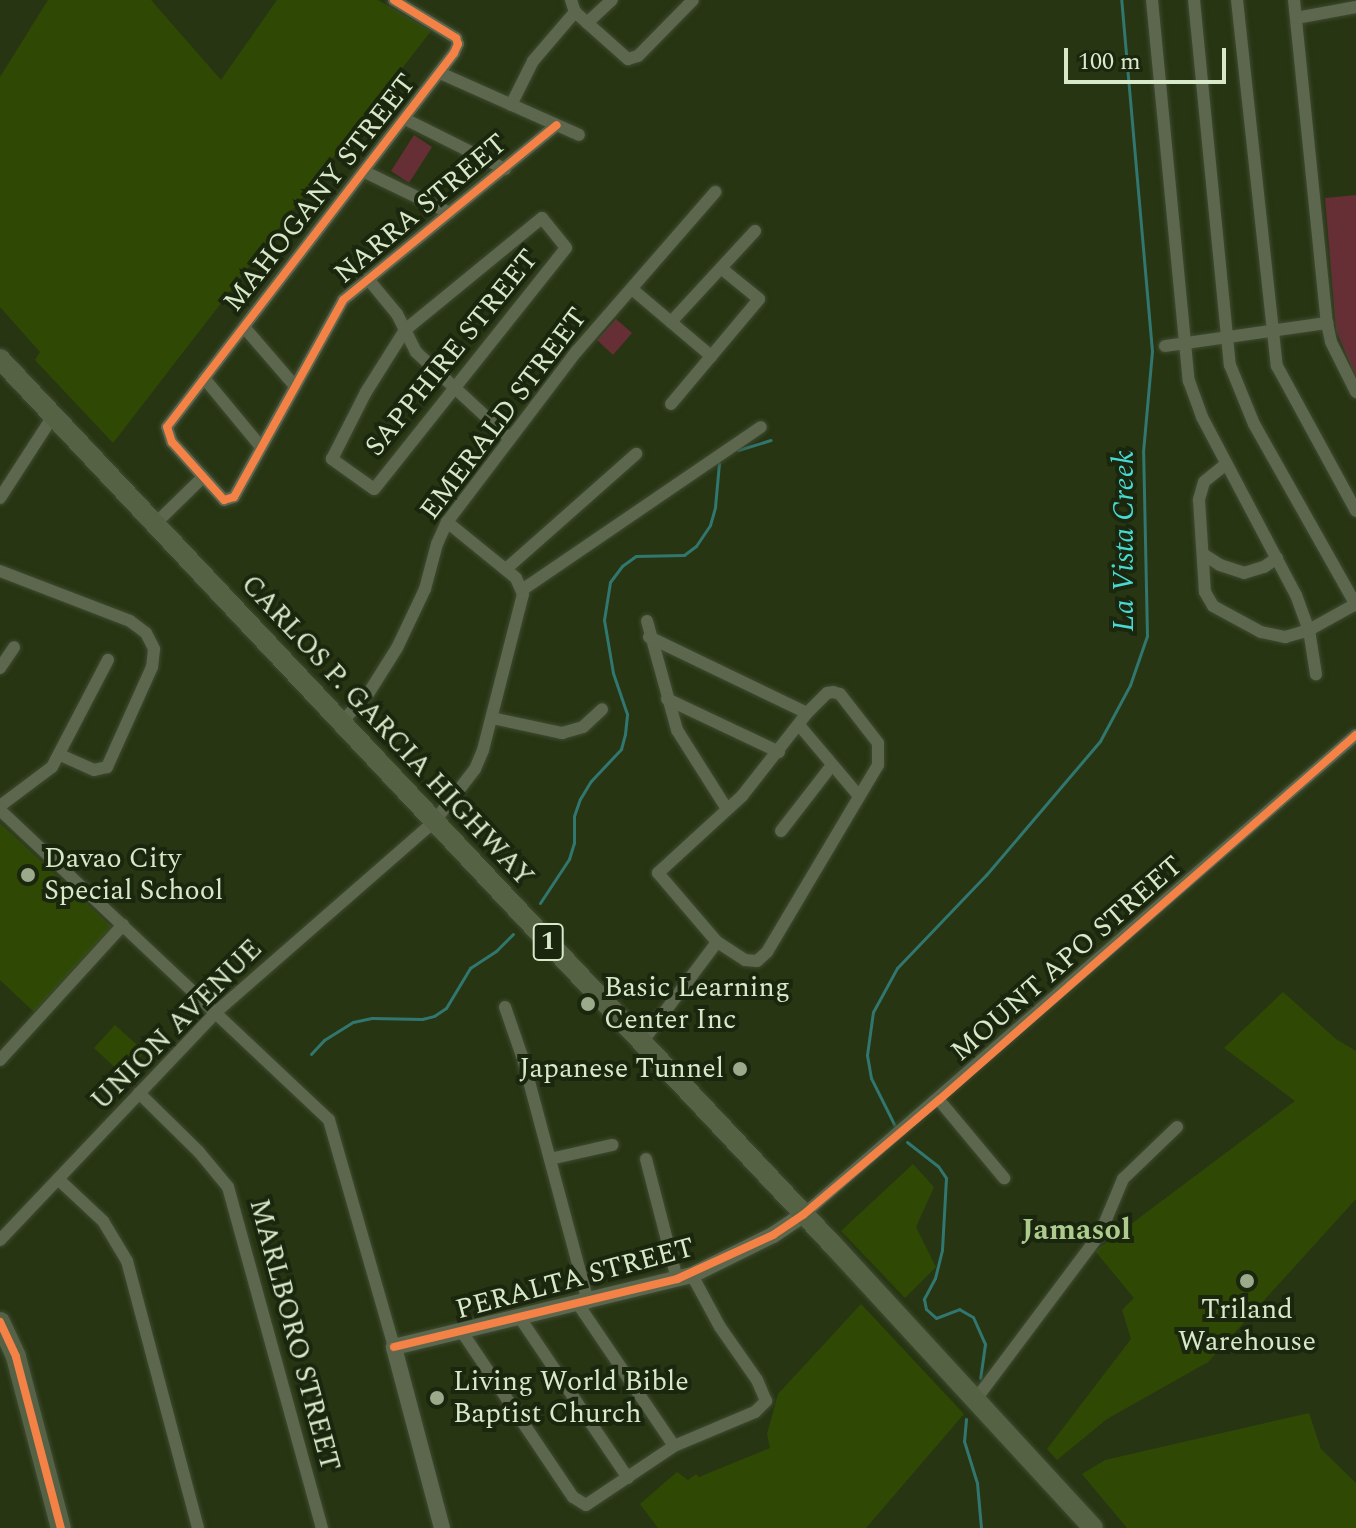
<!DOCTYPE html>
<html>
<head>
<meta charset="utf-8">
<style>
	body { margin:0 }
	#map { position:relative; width:1356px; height:1528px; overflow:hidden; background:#273512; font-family:Spectral,serif }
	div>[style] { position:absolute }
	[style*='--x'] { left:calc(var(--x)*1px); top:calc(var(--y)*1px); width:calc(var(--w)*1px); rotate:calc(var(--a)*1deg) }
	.built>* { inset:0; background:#2f4905 }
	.green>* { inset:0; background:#662f36 }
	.stream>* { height:3px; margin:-1.5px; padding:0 1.5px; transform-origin:1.5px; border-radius:1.5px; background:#31766f }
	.roads { filter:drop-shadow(0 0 2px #3f4a31) drop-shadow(0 0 2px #3f4a31) }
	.minor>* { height:12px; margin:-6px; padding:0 6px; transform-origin:6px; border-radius:6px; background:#5c674e }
	.tertiary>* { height:16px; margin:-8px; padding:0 8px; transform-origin:8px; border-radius:8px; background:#5c674e }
	.primary>* { height:20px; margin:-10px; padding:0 10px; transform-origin:10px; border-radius:10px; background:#566245 }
	.trunk>* { height:20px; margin:-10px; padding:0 10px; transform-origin:10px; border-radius:10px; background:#566244 }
	.cycleway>* { height:8px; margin:-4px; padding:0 4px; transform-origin:4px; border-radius:4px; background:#f48246 }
	.dots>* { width:22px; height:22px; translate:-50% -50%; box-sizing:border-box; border:4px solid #1a260d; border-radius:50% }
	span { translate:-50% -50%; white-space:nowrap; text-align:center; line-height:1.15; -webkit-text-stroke:8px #1a260d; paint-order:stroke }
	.shield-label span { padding:2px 6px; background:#1a260d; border:2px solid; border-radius:6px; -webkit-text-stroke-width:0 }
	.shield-label { font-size:26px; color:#d8e9ca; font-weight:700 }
	.street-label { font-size:28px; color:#d8e9ca }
	.poi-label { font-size:28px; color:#d8e9ca }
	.left { translate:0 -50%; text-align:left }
	.right { translate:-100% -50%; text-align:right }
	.water-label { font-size:30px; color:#48d9d2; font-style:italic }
	.neighbourhood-label { font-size:30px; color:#accb8d; font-weight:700 }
	.scale { position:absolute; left:1064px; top:48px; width:162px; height:36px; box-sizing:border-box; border:4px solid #d8e9ca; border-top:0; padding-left:10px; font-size:24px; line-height:28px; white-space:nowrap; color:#d8e9ca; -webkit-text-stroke:6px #1a260d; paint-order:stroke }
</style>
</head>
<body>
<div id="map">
	<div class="built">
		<i style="clip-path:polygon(48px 0,151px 0,221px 80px,277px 0,378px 0,431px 31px,113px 443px,35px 360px,40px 352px,0 307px,0 77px)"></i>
		<i style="clip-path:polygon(0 823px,112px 927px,34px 1012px,0 980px)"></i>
		<i style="clip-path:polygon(1283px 992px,1336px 1039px,1356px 1051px,1356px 1199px,1208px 1362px,1107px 1419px,1057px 1460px,1047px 1449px,1131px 1339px,1122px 1310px,1134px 1298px,1095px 1251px,1295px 1101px,1224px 1048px)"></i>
		<i style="clip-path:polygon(115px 1025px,145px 1052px,123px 1075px,94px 1048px)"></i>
		<i style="clip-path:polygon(913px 1164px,934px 1187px,916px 1227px,936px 1267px,905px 1298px,841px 1231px)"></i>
		<i style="clip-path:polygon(861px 1304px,964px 1414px,866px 1528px,658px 1528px,640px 1504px,677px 1472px,688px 1480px,696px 1474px,699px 1477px,770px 1448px,767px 1434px,778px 1394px)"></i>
		<i style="clip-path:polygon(1309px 1413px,1321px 1449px,1356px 1483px,1356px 1528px,1127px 1528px,1082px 1474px,1105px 1460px)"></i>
	</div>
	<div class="green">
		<i style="clip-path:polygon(414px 135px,432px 147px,409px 183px,391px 171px)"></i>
		<i style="clip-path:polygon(1356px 195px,1356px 378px,1336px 330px,1325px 198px)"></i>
		<i style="clip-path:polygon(616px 319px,632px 333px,613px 355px,597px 340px)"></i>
	</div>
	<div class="stream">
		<i style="--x:738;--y:450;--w:34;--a:-17"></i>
		<i style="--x:540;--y:903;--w:53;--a:-56.6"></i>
		<i style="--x:569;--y:859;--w:17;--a:-73"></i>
		<i style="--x:574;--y:843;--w:27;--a:-90"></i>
		<i style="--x:574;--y:816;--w:18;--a:-71"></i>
		<i style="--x:580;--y:799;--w:21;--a:-59"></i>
		<i style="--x:591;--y:781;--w:44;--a:-46.8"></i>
		<i style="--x:621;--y:749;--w:16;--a:-75"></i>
		<i style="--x:625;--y:734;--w:20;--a:-84"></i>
		<i style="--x:627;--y:714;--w:43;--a:-108.9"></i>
		<i style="--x:613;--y:673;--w:54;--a:-99.6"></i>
		<i style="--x:604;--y:620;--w:38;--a:-81"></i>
		<i style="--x:610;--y:582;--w:20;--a:-53"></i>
		<i style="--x:622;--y:566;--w:17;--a:-36"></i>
		<i style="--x:636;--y:556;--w:48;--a:-1.2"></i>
		<i style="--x:684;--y:555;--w:15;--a:-37"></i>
		<i style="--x:696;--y:546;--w:25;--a:-56"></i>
		<i style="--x:710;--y:525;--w:19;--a:-74"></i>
		<i style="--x:715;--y:507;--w:44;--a:-84.8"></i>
		<i style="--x:311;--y:1054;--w:19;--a:-47"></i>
		<i style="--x:324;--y:1040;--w:34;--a:-32"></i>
		<i style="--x:353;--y:1022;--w:19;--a:-12"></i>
		<i style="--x:372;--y:1018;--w:50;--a:1.1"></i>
		<i style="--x:422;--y:1019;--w:12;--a:-14"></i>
		<i style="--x:434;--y:1016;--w:14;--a:-34"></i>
		<i style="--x:446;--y:1008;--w:47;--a:-59"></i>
		<i style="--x:470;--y:968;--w:31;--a:-33"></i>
		<i style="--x:496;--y:951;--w:24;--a:-45"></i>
		<i style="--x:896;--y:1128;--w:56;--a:-116.6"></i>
		<i style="--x:871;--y:1078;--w:23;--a:-100"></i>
		<i style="--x:867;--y:1055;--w:43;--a:-82.1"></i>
		<i style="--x:873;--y:1012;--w:50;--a:-61.4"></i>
		<i style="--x:897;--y:968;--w:129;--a:-46.3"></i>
		<i style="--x:986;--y:875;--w:176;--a:-49.6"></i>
		<i style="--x:1100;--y:741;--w:64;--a:-61.8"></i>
		<i style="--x:1130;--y:685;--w:52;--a:-70.9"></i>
		<i style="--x:1147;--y:636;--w:184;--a:-91.2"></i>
		<i style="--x:1143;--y:452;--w:101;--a:-84.9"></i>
		<i style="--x:1152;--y:351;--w:352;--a:-95"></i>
		<i style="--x:907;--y:1142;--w:39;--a:38"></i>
		<i style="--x:938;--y:1166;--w:14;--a:56"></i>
		<i style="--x:946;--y:1178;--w:72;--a:93.2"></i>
		<i style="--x:942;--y:1250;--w:29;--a:104"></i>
		<i style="--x:935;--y:1278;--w:24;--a:118"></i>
		<i style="--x:924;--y:1299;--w:10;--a:79"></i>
		<i style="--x:926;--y:1309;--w:13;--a:42"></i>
		<i style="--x:936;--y:1318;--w:25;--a:-21"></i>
		<i style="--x:959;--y:1309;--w:16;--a:30"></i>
		<i style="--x:973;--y:1317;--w:30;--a:66"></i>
		<i style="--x:985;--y:1344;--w:34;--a:98"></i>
		<i style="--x:966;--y:1419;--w:22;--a:95"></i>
		<i style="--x:964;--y:1441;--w:44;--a:72.8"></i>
		<i style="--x:977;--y:1483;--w:45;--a:84.9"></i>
	</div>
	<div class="roads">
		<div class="minor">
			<i style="--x:394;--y:0;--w:73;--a:31.5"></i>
			<i style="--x:456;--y:38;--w:6;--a:72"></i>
			<i style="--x:458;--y:44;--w:10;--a:114"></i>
			<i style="--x:454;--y:53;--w:471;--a:127.5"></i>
			<i style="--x:167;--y:427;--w:16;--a:72"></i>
			<i style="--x:172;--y:442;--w:78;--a:48.1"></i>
			<i style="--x:224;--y:500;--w:10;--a:-17"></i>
			<i style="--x:234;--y:497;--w:225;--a:-61"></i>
			<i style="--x:343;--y:300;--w:276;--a:-39.3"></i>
			<i style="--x:571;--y:0;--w:13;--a:72"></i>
			<i style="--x:575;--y:12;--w:71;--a:41.6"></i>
			<i style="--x:628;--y:59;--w:10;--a:-17"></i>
			<i style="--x:638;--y:56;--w:78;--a:-45.5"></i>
			<i style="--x:1152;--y:0;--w:383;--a:84.5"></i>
			<i style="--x:1189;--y:381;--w:38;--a:70"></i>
			<i style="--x:1202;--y:417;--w:201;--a:62.2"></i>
			<i style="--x:1296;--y:595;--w:37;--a:70"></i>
			<i style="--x:1309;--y:630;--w:45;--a:81"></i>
			<i style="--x:1194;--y:0;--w:367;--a:84.4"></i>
			<i style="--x:1230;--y:365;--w:64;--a:67.9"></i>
			<i style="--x:1254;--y:424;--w:208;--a:60.6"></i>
			<i style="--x:1237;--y:0;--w:368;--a:83.8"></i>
			<i style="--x:1277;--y:366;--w:165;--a:61.4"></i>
			<i style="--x:1294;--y:0;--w:325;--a:84.2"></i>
			<i style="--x:1327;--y:323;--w:19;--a:78"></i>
			<i style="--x:1331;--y:342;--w:56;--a:63.4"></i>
			<i style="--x:1296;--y:18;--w:61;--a:-10.4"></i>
			<i style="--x:587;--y:23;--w:34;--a:-43"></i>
			<i style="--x:440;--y:73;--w:152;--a:24"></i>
			<i style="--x:511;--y:105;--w:49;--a:-63.4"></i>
			<i style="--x:533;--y:61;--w:65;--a:-49.4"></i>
			<i style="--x:405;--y:119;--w:112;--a:26.6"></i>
			<i style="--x:365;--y:172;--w:94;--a:25.8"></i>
			<i style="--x:542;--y:218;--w:38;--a:51"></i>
			<i style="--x:566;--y:248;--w:308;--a:128.5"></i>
			<i style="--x:374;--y:489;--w:52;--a:-144.5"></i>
			<i style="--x:332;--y:459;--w:75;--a:-63.1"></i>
			<i style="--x:366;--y:392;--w:73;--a:-57.8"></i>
			<i style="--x:405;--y:330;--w:177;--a:-39.3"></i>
			<i style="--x:368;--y:279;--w:45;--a:50.4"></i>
			<i style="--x:397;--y:314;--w:42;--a:63.4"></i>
			<i style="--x:416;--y:352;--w:128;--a:42.8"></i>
			<i style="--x:632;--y:289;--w:104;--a:40.3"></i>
			<i style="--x:671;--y:322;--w:124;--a:-47.3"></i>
			<i style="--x:244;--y:327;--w:78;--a:49.2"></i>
			<i style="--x:1165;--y:346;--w:164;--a:-8.1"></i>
			<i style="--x:204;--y:378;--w:89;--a:50.4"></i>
			<i style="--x:671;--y:404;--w:137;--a:-50"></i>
			<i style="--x:759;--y:299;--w:49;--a:-140.8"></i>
			<i style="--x:1226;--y:464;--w:28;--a:141"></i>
			<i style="--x:1204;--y:482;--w:19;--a:106"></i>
			<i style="--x:1199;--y:500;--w:92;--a:86.3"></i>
			<i style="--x:1205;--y:592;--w:16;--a:60"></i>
			<i style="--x:1213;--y:606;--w:55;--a:28.4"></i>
			<i style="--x:1261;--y:632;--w:25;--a:12"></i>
			<i style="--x:1285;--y:637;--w:25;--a:-16"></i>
			<i style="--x:1309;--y:630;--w:54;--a:-29"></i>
			<i style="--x:0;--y:498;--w:98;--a:-57.1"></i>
			<i style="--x:154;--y:525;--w:69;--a:-44.4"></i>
			<i style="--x:1203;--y:554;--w:20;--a:33"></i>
			<i style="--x:1220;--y:565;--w:25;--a:18"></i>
			<i style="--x:1244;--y:573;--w:21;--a:-17"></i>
			<i style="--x:1264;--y:567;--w:16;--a:-35"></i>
			<i style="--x:506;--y:569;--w:174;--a:-41.5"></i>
			<i style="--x:0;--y:571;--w:139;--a:21"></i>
			<i style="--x:130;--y:621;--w:20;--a:37"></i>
			<i style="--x:146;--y:633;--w:18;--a:63"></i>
			<i style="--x:154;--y:649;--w:18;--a:96"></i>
			<i style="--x:152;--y:667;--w:110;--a:114.2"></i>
			<i style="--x:107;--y:767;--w:13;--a:167"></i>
			<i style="--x:94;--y:770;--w:36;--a:-156"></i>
			<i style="--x:522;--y:590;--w:289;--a:-34.3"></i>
			<i style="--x:647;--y:621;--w:113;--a:74.6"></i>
			<i style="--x:677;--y:730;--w:93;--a:57.7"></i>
			<i style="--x:649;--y:637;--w:175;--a:25.7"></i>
			<i style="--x:0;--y:668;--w:25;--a:-56"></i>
			<i style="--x:833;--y:692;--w:7;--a:16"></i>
			<i style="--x:840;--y:694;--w:62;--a:52.2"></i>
			<i style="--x:878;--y:743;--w:22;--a:90"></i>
			<i style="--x:878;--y:765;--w:217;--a:120.7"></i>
			<i style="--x:767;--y:952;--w:13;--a:138"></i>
			<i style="--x:757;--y:961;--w:12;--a:-175"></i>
			<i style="--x:745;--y:960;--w:33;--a:-147"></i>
			<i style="--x:717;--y:942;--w:91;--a:-130.5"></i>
			<i style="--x:658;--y:873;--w:114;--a:-42.5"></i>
			<i style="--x:742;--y:796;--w:105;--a:-51.9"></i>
			<i style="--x:807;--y:713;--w:28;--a:-45"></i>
			<i style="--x:827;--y:693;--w:6;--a:-9"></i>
			<i style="--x:667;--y:699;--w:124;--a:25.3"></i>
			<i style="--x:492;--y:718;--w:72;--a:12.1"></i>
			<i style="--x:562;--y:733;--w:22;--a:-16"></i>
			<i style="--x:583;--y:727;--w:26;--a:-43"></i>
			<i style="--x:340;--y:724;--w:41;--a:-47"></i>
			<i style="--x:368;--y:694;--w:54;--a:-57.8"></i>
			<i style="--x:397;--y:648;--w:65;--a:-64.6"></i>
			<i style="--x:425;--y:589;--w:47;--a:-75.1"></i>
			<i style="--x:437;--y:544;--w:24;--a:-66"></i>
			<i style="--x:447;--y:522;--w:215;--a:-52.8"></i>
			<i style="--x:577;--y:351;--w:211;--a:-49"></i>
			<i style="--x:799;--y:725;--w:93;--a:49.8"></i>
			<i style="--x:0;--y:806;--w:65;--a:-36.9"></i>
			<i style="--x:52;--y:767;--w:121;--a:-62.4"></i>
			<i style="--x:0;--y:810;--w:452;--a:43.3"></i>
			<i style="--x:329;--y:1120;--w:236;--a:74"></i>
			<i style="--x:781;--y:831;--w:83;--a:-52.3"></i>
			<i style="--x:505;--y:1007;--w:55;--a:70.9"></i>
			<i style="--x:523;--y:1059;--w:252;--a:75"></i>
			<i style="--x:642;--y:1042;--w:125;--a:-53.1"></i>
			<i style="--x:0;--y:1060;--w:183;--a:-47.7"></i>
			<i style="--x:139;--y:1093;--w:84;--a:44.5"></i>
			<i style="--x:199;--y:1152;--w:45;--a:50.4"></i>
			<i style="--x:228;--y:1187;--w:354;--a:74.6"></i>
			<i style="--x:939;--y:1100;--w:102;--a:50.2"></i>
			<i style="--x:550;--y:1159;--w:64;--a:-12.7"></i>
			<i style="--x:646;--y:1159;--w:124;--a:75.5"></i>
			<i style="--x:58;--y:1179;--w:62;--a:43"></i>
			<i style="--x:103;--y:1221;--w:47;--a:59"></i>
			<i style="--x:127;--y:1261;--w:276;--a:75.1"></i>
			<i style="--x:804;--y:1214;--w:731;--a:-40.95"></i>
			<i style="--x:0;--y:1240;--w:314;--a:-46.5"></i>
			<i style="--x:216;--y:1012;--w:289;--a:-41.1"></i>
			<i style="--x:434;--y:822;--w:67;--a:-52.3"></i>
			<i style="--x:475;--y:769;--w:21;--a:-67"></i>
			<i style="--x:483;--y:750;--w:161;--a:-75.6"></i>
			<i style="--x:523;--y:594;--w:17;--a:-114"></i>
			<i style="--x:516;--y:578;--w:89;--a:-140.9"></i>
			<i style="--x:578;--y:1304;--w:171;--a:55.9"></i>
			<i style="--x:520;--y:1318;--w:193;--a:56"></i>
			<i style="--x:462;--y:1332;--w:199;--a:56.1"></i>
			<i style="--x:573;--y:1497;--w:15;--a:32"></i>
			<i style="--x:586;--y:1505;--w:106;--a:-33.8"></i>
			<i style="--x:674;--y:1446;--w:88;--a:-22.8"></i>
			<i style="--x:755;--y:1412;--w:16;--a:-45"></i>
			<i style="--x:766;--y:1401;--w:23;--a:-113"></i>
			<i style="--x:757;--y:1380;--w:65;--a:-124.9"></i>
			<i style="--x:720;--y:1327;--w:59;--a:-118.3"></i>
			<i style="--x:976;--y:1399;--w:206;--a:-53.1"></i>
			<i style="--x:1100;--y:1234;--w:60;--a:-67.3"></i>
			<i style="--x:1123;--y:1179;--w:75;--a:-43.9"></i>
		</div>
		<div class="tertiary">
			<i style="--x:442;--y:1528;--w:187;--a:-104.9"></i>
			<i style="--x:394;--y:1347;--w:307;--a:-13.6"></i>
			<i style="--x:692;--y:1275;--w:90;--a:-26.3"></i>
			<i style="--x:773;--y:1235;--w:37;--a:-34"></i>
		</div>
		<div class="primary">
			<i style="--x:0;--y:1322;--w:38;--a:65"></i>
			<i style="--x:16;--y:1357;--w:177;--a:75.3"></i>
		</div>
		<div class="trunk">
			<i style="--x:0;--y:359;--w:1216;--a:46.77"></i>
			<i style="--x:833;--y:1245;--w:384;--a:47.4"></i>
		</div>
	</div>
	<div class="cycleway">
		<i style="--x:394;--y:0;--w:73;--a:31.5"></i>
		<i style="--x:456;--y:38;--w:6;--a:72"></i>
		<i style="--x:458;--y:44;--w:10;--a:114"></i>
		<i style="--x:454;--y:53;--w:471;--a:127.5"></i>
		<i style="--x:167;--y:427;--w:16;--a:72"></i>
		<i style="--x:172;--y:442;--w:78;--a:48.1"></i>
		<i style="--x:224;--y:500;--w:10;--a:-17"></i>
		<i style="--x:234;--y:497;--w:225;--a:-61"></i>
		<i style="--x:343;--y:300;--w:276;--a:-39.3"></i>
		<i style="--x:0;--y:1322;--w:38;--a:65"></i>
		<i style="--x:16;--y:1357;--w:177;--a:75.3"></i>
		<i style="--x:394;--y:1347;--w:291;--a:-13.5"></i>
		<i style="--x:677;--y:1279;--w:106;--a:-24.6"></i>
		<i style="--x:773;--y:1235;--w:37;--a:-34"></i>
		<i style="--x:804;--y:1214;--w:177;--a:-40.2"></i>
		<i style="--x:939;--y:1100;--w:554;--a:-41.2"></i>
	</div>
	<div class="dots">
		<i style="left:28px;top:875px;background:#9aaa8a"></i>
		<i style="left:588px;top:1004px;background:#9aaa8a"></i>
		<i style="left:740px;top:1069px;background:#9aaa8a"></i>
		<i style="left:1247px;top:1281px;background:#9aaa8a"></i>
		<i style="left:437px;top:1398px;background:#9aaa8a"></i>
	</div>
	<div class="shield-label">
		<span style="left:548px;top:942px">1</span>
	</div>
	<div class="street-label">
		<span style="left:320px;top:193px;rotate:-52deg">MAHOGANY STREET</span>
		<span style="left:421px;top:209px;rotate:-40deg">NARRA STREET</span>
		<span style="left:452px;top:353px;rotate:-51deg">SAPPHIRE STREET</span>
		<span style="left:504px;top:414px;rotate:-53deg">EMERALD STREET</span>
		<span style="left:387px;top:731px;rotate:47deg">CARLOS P. GARCIA HIGHWAY</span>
		<span style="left:1067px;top:959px;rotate:-41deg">MOUNT APO STREET</span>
		<span style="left:177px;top:1025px;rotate:-45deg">UNION AVENUE</span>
		<span style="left:575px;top:1279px;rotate:-15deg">PERALTA STREET</span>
		<span style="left:294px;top:1335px;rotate:75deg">MARLBORO STREET</span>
	</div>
	<div class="poi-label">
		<span class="left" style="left:44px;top:875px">Davao City<br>Special School</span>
		<span class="left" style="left:604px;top:1004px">Basic Learning<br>Center Inc</span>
		<span class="right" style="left:724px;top:1069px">Japanese Tunnel</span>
		<span style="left:1247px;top:1326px">Triland<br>Warehouse</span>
		<span class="left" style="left:453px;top:1398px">Living World Bible<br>Baptist Church</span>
	</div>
	<div class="water-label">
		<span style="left:1124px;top:541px;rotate:-90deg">La Vista Creek</span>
	</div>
	<div class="neighbourhood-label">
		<span style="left:1076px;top:1230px">Jamasol</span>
	</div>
	<div class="scale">100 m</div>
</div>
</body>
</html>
